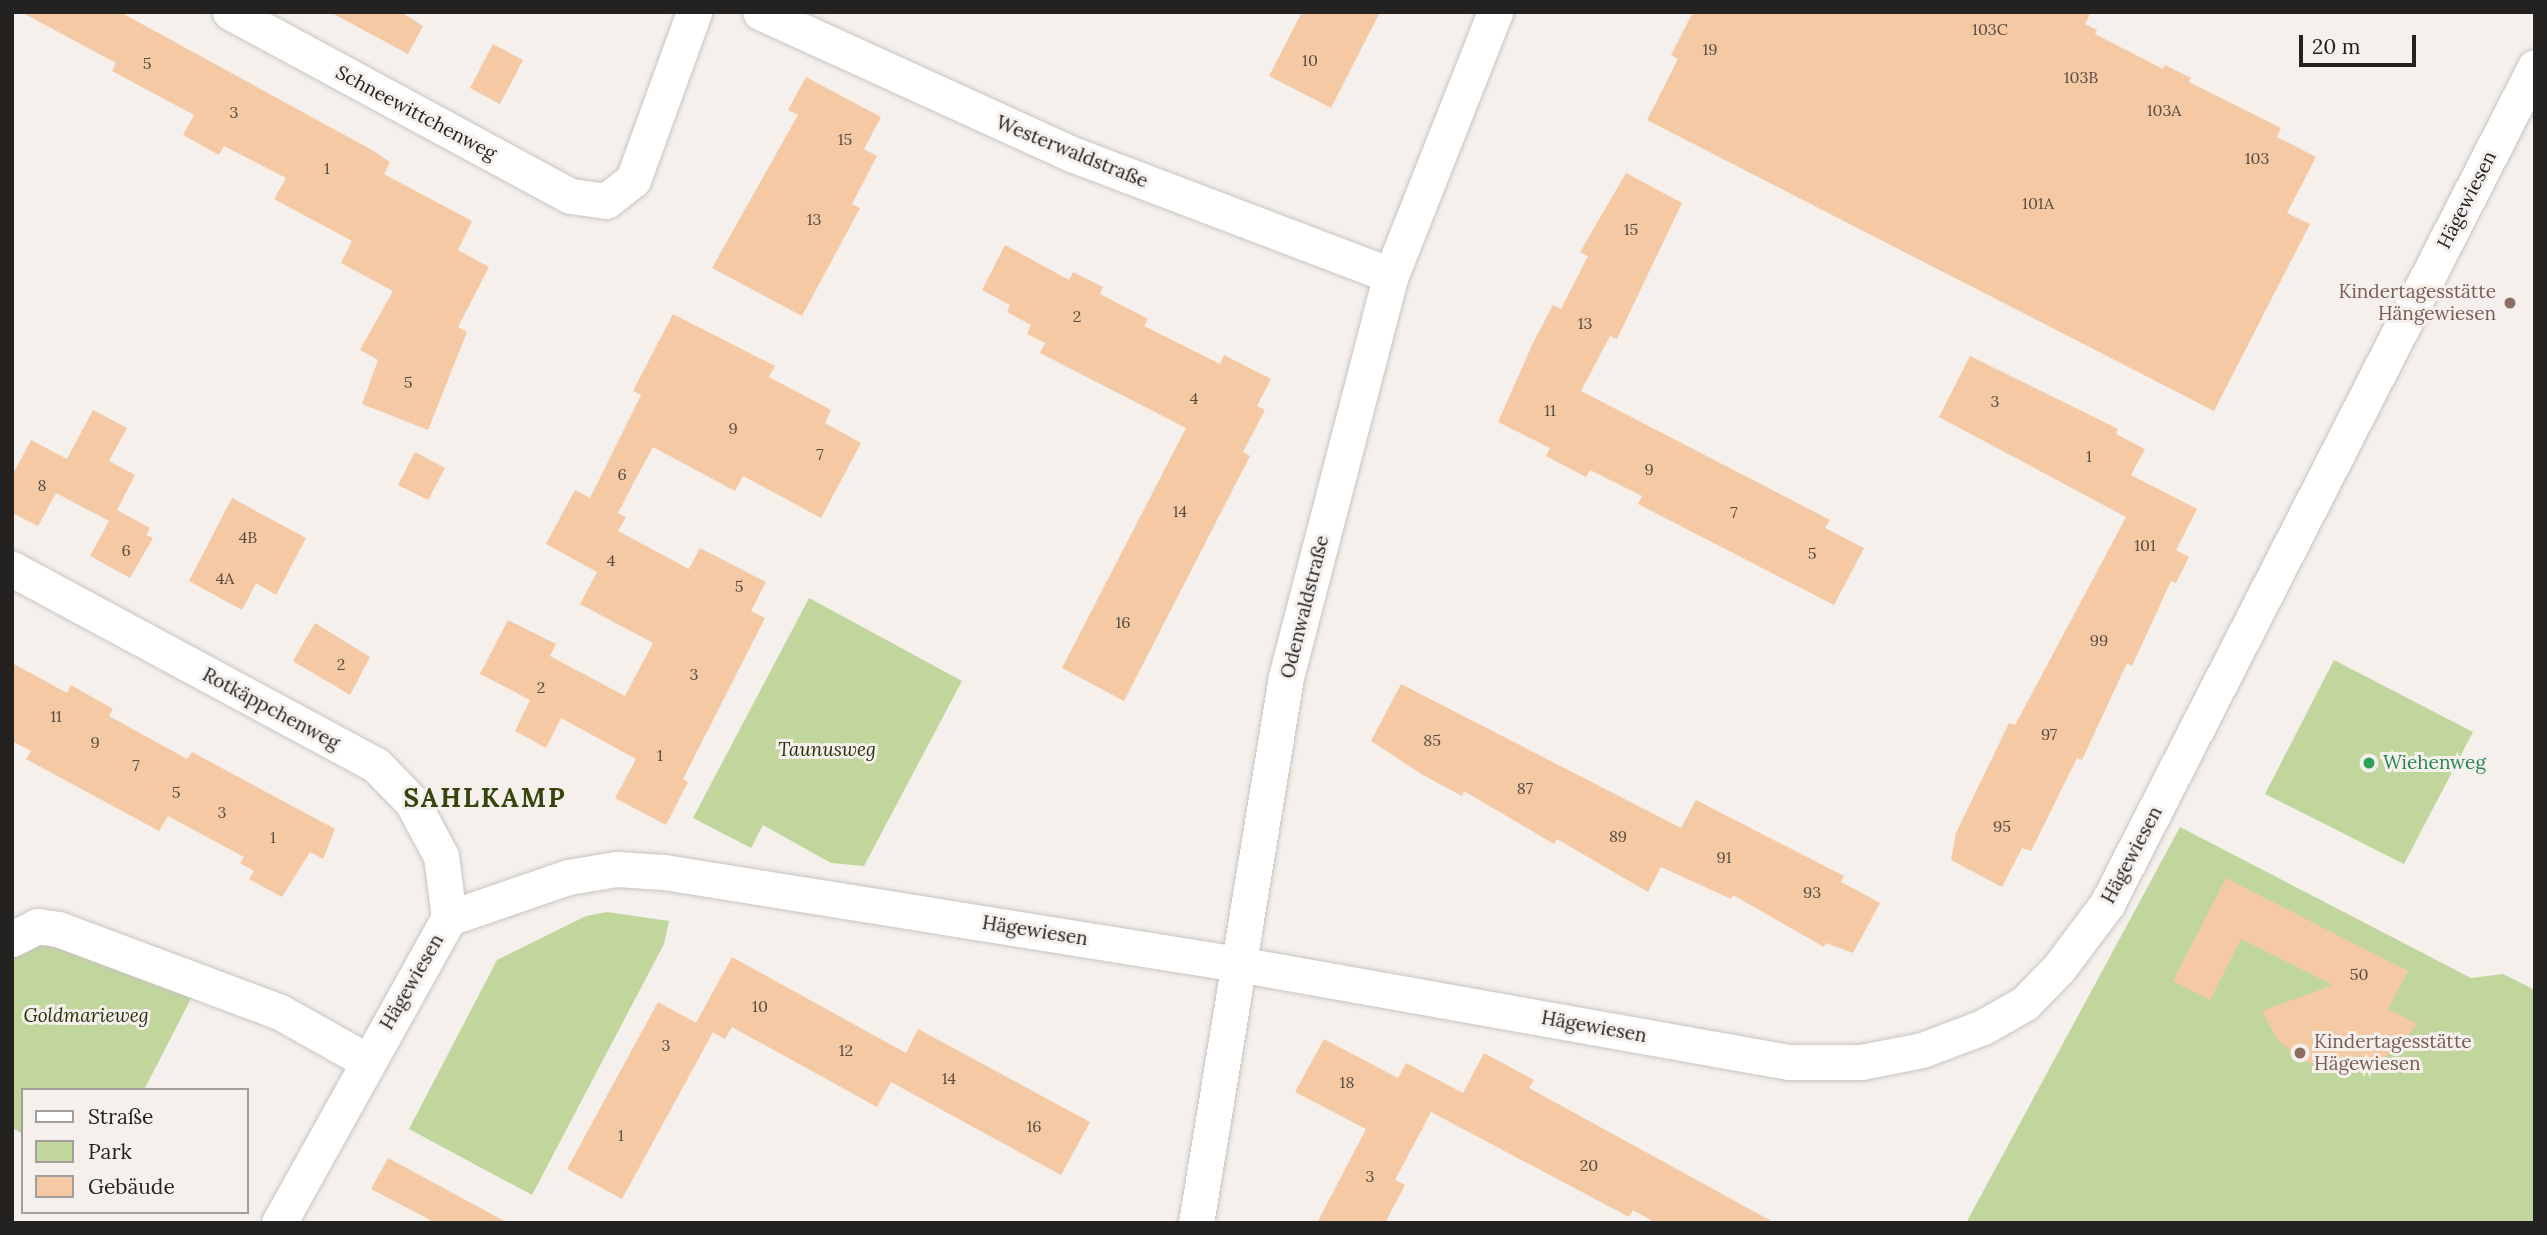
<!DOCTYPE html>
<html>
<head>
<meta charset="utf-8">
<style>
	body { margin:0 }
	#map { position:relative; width:2547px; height:1235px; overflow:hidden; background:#f5f0ec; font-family:Lora,serif }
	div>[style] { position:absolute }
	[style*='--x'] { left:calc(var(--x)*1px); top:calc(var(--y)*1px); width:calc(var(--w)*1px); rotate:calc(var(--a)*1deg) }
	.green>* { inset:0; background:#c1d69d }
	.building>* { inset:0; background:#f5c9a3 }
	.roads { filter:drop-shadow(0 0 2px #c9c4c0) drop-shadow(0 0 2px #c9c4c0) }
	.street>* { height:35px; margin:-17.5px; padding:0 17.5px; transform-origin:17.5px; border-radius:17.5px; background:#fff }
	.dots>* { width:19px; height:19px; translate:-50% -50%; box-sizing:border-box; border:4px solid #f5f0ec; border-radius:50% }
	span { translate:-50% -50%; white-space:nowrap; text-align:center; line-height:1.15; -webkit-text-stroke:6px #f5f0ec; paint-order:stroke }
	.number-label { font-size:16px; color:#584c42 }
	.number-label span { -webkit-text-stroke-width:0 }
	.street-label { font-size:19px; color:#242221 }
	.education-label { font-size:19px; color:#785e54 }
	.right { translate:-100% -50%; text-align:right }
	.left { translate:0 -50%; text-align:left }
	.park-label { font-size:19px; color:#27320d; font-style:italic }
	.leisure-label { font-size:19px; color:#27864d }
	.district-label { font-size:26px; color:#36450e; font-weight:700; letter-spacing:2px }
	.frame { position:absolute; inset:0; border:14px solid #242221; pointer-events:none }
	.legend { position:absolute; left:21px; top:1088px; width:228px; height:126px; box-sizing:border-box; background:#f5f0ec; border:2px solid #a19e9b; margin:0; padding:9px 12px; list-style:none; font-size:21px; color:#242221 }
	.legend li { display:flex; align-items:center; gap:14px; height:35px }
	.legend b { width:35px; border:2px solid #a19e9b }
	.scale { position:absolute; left:2299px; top:35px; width:117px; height:32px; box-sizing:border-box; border:4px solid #242221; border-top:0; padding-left:9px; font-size:21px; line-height:24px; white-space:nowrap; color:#242221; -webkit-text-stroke:5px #f5f0ec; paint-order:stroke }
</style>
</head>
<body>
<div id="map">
	<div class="green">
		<i style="clip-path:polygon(809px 598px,962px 681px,864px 866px,831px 863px,763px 825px,751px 848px,693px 818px)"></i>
		<i style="clip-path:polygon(2334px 660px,2473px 732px,2404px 864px,2265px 794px)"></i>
		<i style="clip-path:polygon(2180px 827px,2471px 978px,2503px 974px,2535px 990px,2535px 1223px,1966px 1223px)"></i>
		<i style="clip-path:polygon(607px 912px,669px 921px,664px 944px,532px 1195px,409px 1129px,497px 960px,586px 916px)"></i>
		<i style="clip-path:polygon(24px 931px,200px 981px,144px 1090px,23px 1090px,23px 1134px,12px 1128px,12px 939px)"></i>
	</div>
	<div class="building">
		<i style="clip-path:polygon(21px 12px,120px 12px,372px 150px,390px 162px,384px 174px,472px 221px,458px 250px,489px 267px,458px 327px,467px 332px,428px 430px,362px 404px,378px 360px,360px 350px,393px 291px,341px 263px,352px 241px,274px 199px,286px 178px,224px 146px,219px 155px,183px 135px,194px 115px,112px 71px,116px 63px)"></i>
		<i style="clip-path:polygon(330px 12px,401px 12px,423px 26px,408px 54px)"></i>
		<i style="clip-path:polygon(1302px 12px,1380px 12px,1331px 108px,1269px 76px)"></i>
		<i style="clip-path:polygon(1693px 12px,2091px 12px,2085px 24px,2097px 30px,2095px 34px,2163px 69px,2165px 65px,2191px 78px,2189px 82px,2281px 128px,2277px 137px,2316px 157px,2287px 213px,2310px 224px,2214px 411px,1647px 120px,1678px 59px,1671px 55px)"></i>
		<i style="clip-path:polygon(493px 44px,523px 60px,500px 104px,470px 88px)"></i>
		<i style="clip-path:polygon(806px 77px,881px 117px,864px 149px,877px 156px,852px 204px,860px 208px,802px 316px,712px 268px,798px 115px,788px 110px)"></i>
		<i style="clip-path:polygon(1626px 173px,1682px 203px,1617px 339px,1610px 336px,1581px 391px,1830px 520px,1825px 528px,1864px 548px,1834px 605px,1638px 504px,1642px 496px,1590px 470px,1586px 477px,1546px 456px,1550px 448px,1498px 422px,1533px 343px,1553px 305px,1561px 309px,1588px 256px,1580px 252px)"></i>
		<i style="clip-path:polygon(1005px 245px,1069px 280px,1073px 272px,1103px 287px,1100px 294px,1148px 319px,1144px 326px,1220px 364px,1224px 355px,1271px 379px,1257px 406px,1265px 410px,1243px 452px,1250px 456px,1124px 701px,1062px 668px,1186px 428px,1040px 353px,1045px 343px,1027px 334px,1031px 325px,1007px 312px,1010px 305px,982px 290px)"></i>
		<i style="clip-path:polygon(673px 314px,775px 366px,769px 377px,831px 410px,825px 423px,861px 443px,821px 518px,743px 476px,735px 491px,653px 447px,634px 482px,618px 513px,626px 517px,618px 531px,689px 569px,700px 548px,766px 582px,751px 611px,765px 618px,683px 779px,688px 782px,666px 825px,615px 798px,636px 759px,561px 718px,546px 748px,515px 731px,530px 700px,480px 674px,508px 620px,556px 644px,550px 656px,625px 696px,653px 643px,580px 604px,597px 572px,546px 544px,575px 490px,590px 498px,641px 395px,633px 391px)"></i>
		<i style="clip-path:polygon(1970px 356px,2118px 429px,2116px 434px,2145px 449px,2131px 475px,2197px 509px,2176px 550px,2189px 557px,2176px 583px,2171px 581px,2132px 666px,2127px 663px,2082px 760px,2077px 758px,2031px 851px,2022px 848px,2002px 887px,1951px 860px,1956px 833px,2009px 723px,2015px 725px,2126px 517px,1939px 417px)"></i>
		<i style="clip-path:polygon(93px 410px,127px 428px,109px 461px,135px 475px,117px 510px,150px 528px,146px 535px,153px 538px,130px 578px,90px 556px,109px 521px,56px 493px,38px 526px,12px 513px,12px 476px,31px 440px,67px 459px)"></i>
		<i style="clip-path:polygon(415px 452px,445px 468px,428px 500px,398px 485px)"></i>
		<i style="clip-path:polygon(232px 498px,306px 538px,276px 595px,256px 583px,242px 610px,189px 581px)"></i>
		<i style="clip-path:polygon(315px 623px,370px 657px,350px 695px,293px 661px)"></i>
		<i style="clip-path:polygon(12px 663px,67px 693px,71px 685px,113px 709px,109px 716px,187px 759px,192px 752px,335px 829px,323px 859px,310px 852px,282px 897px,249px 879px,254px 871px,240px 863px,244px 857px,168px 816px,159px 831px,26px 759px,31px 751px,12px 741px)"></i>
		<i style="clip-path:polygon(1401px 684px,1681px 828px,1696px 800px,1844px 876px,1841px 882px,1880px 903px,1853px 953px,1826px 943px,1824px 947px,1733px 895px,1731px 899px,1661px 867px,1648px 892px,1557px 839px,1554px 844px,1464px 791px,1462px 796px,1423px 775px,1371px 741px)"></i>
		<i style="clip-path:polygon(2226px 878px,2408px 971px,2388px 1009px,2417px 1024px,2395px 1051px,2367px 1066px,2334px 1070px,2302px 1060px,2277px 1039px,2262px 1011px,2333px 985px,2241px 939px,2210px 1000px,2173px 981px)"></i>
		<i style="clip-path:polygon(732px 957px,906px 1053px,918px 1029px,1090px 1122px,1061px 1175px,891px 1082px,877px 1107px,732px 1027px,725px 1039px,696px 1023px)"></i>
		<i style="clip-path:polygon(658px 1002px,713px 1032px,622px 1199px,567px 1169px)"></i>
		<i style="clip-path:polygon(1324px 1039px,1398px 1078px,1406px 1063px,1463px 1093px,1484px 1053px,1534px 1080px,1529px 1088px,1775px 1223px,1656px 1223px,1633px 1210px,1629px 1217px,1431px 1112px,1395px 1180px,1405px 1185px,1385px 1223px,1317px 1223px,1366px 1129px,1295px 1092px)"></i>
		<i style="clip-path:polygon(388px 1158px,508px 1223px,436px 1223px,371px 1189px)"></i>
	</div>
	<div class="roads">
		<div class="street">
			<i style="--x:230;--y:12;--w:387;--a:28.4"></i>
			<i style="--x:571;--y:196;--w:35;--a:8"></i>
			<i style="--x:606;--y:201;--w:34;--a:-38"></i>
			<i style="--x:633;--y:180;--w:179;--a:-70"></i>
			<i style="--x:760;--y:12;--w:343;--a:24.5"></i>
			<i style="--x:1072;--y:154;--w:341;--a:20.8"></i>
			<i style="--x:12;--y:569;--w:413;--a:28.3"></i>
			<i style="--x:376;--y:765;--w:52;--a:45.8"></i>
			<i style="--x:412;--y:802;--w:61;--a:61.8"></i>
			<i style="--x:441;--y:856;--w:63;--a:82.6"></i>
			<i style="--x:12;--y:939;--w:29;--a:-27"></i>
			<i style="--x:38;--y:926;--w:20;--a:9"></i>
			<i style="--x:58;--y:929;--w:237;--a:20.5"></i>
			<i style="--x:280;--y:1012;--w:100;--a:29.4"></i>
			<i style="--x:279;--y:1223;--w:349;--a:-60.9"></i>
			<i style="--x:449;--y:918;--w:126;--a:-19"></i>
			<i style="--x:568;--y:877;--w:49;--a:-9.5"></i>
			<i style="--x:616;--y:869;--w:48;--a:3.6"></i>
			<i style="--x:664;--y:872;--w:581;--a:9.11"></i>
			<i style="--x:1238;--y:964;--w:560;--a:10.09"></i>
			<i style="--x:1789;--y:1062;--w:72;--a:0"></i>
			<i style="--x:1861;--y:1062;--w:62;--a:-11.1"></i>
			<i style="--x:1922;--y:1050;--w:65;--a:-20.7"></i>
			<i style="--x:1983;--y:1027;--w:48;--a:-29.7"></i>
			<i style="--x:2025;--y:1003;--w:49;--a:-45.8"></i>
			<i style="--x:2059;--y:968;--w:80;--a:-53.1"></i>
			<i style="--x:2107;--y:904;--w:940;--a:-62.92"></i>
			<i style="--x:1196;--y:1223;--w:553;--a:-80.64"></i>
			<i style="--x:1286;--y:677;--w:415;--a:-75.4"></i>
			<i style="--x:1391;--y:275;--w:283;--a:-68.4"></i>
		</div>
	</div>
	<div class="dots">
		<i style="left:2510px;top:303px;background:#8d6e63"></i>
		<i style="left:2369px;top:763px;background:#2e9e5b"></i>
		<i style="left:2300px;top:1053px;background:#8d6e63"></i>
	</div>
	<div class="number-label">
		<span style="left:1990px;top:29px">103C</span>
		<span style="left:1710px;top:49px">19</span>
		<span style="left:1310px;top:60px">10</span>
		<span style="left:147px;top:63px">5</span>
		<span style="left:2081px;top:77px">103B</span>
		<span style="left:2164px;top:110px">103A</span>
		<span style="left:234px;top:112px">3</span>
		<span style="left:845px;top:139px">15</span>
		<span style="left:2257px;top:158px">103</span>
		<span style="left:327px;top:168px">1</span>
		<span style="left:2038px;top:203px">101A</span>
		<span style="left:814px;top:219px">13</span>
		<span style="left:1631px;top:229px">15</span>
		<span style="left:1077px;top:316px">2</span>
		<span style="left:1585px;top:323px">13</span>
		<span style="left:408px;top:382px">5</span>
		<span style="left:1194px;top:398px">4</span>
		<span style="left:1995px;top:401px">3</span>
		<span style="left:1550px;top:410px">11</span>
		<span style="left:733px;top:428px">9</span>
		<span style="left:820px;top:454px">7</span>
		<span style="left:2089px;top:456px">1</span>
		<span style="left:1649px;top:469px">9</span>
		<span style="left:622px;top:474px">6</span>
		<span style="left:42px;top:485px">8</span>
		<span style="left:1180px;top:511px">14</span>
		<span style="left:1734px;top:512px">7</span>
		<span style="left:248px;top:537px">4B</span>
		<span style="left:2145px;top:545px">101</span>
		<span style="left:126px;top:550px">6</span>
		<span style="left:1812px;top:553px">5</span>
		<span style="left:611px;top:560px">4</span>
		<span style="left:225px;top:578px">4A</span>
		<span style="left:739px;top:586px">5</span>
		<span style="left:1123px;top:622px">16</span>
		<span style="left:2099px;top:640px">99</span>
		<span style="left:341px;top:664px">2</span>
		<span style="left:694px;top:674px">3</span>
		<span style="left:541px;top:687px">2</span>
		<span style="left:56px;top:716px">11</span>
		<span style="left:2049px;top:734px">97</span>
		<span style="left:1432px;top:740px">85</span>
		<span style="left:95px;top:742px">9</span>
		<span style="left:660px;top:755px">1</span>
		<span style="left:136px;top:765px">7</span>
		<span style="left:1525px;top:788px">87</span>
		<span style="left:176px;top:792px">5</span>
		<span style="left:222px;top:812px">3</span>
		<span style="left:2002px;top:826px">95</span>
		<span style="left:1618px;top:836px">89</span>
		<span style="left:273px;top:837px">1</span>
		<span style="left:1724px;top:857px">91</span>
		<span style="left:1812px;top:892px">93</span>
		<span style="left:2359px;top:974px">50</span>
		<span style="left:760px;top:1006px">10</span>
		<span style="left:666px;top:1045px">3</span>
		<span style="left:846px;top:1050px">12</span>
		<span style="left:949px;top:1078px">14</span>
		<span style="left:1347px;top:1082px">18</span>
		<span style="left:1034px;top:1126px">16</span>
		<span style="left:621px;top:1135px">1</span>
		<span style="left:1589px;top:1165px">20</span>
		<span style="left:1370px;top:1176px">3</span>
	</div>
	<div class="street-label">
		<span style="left:416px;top:113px;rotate:28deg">Schneewittchenweg</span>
		<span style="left:1072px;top:152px;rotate:22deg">Westerwaldstraße</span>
		<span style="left:2467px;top:200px;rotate:-63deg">Hägewiesen</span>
		<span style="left:1305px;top:607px;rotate:-76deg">Odenwaldstraße</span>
		<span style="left:271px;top:709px;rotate:28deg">Rotkäppchenweg</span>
		<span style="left:2132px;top:855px;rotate:-62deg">Hägewiesen</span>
		<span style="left:1035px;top:931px;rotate:9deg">Hägewiesen</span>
		<span style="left:412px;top:982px;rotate:-60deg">Hägewiesen</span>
		<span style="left:1594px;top:1027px;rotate:10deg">Hägewiesen</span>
	</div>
	<div class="education-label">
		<span class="right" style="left:2496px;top:303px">Kindertagesstätte<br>Hängewiesen</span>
		<span class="left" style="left:2314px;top:1053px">Kindertagesstätte<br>Hägewiesen</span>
	</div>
	<div class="park-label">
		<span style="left:827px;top:750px">Taunusweg</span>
		<span style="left:86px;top:1016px">Goldmarieweg</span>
	</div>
	<div class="leisure-label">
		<span class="left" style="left:2383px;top:763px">Wiehenweg</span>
	</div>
	<div class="district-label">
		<span style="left:485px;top:798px">SAHLKAMP</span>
	</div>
	<div class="frame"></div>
	<ul class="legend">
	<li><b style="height:9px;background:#fff"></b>Straße</li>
	<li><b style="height:19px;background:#c1d69d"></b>Park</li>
	<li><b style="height:19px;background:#f5c9a3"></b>Gebäude</li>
	</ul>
	<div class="scale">20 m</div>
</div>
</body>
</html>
